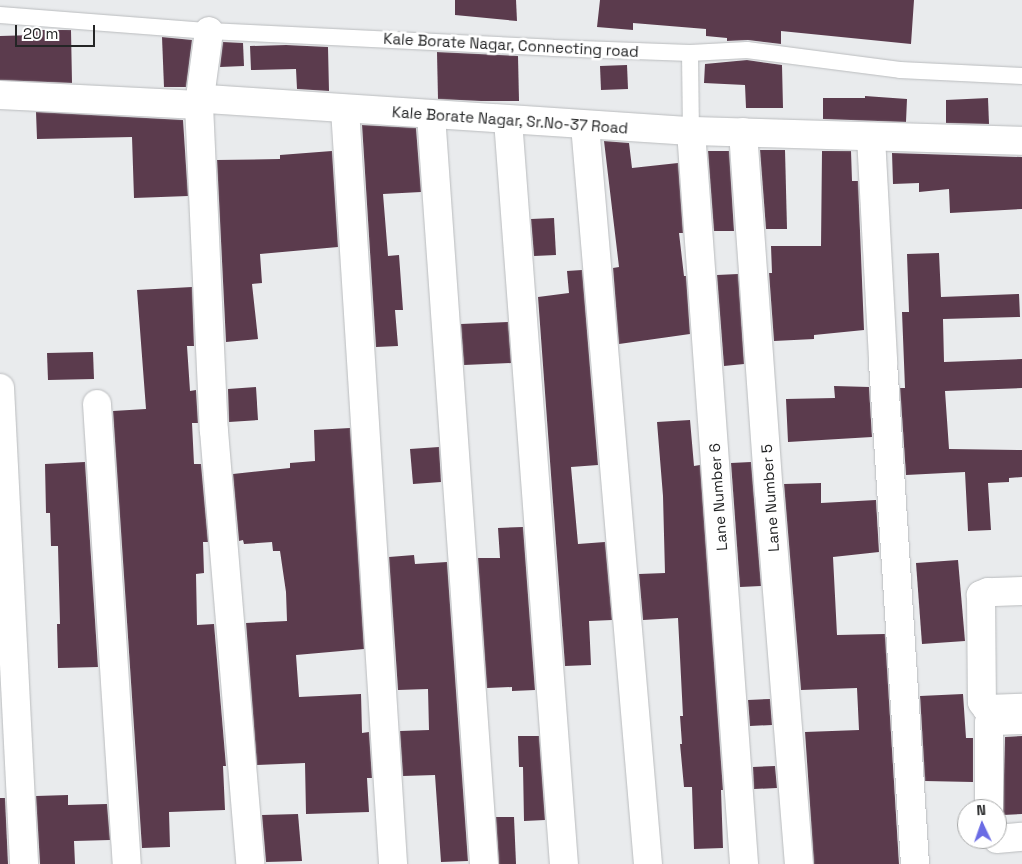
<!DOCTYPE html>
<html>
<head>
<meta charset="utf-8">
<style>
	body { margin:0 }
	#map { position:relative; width:1022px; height:864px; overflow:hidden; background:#e9ebed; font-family:"Space Grotesk",sans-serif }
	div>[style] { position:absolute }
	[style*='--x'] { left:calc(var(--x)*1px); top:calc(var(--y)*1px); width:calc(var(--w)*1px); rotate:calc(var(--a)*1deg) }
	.building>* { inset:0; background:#5b3b4d }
	.roads { filter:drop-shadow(0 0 1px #babcbe) drop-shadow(0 0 1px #babcbe) }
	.lane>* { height:16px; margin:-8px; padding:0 8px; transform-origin:8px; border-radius:8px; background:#fff }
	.street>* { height:28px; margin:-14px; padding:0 14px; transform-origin:14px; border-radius:14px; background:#fff }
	span { translate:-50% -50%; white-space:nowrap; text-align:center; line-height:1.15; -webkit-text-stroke:5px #fff; paint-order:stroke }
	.street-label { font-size:15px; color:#242526 }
	.north { position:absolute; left:957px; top:799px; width:50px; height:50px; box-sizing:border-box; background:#fff; border:1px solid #a7a8a8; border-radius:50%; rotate:357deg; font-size:14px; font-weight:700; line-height:20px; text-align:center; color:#242526 }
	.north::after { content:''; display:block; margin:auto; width:18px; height:22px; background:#6a6be4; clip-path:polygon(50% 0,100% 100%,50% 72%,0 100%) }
	.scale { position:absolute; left:15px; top:25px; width:80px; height:22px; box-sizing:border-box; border:2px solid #242526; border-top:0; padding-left:6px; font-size:15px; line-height:18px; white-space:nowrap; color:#242526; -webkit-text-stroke:4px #fff; paint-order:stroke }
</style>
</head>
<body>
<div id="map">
	<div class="building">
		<i style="clip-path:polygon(455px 0,516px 0,517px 21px,455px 15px)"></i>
		<i style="clip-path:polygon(600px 0,914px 0,911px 44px,781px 31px,781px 44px,748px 40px,727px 41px,727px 38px,706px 36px,706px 29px,633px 23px,633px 30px,597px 27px)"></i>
		<i style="clip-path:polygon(34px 30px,71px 30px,72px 83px,0 80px,0 36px,34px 35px)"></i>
		<i style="clip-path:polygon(162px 37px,192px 40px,186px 87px,164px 87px)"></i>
		<i style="clip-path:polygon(223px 42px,243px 43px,244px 66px,220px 67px)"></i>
		<i style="clip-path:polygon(286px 45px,328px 47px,329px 91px,297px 89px,296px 69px,251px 70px,250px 46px)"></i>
		<i style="clip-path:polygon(437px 52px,518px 56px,519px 101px,481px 101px,438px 99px)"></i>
		<i style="clip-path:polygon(747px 60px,782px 65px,783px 108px,746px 108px,745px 85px,704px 83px,705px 64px)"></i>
		<i style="clip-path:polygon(627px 65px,628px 89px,601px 90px,600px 66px)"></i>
		<i style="clip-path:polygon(865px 96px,907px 99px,906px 122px,823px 119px,823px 98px,865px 98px)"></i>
		<i style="clip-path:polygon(988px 98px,989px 124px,946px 123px,946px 100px)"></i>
		<i style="clip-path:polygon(36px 112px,183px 120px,188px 196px,134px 198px,132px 137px,37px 139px)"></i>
		<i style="clip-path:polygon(362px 125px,416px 128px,421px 192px,383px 194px,388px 256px,399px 255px,403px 310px,395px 310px,398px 346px,376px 347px)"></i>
		<i style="clip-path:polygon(604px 141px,629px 143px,632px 168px,678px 163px,683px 233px,679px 233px,684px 276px,686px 276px,690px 334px,619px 344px,613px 268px,619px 267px)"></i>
		<i style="clip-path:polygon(760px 150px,785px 150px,787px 229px,766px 229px)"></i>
		<i style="clip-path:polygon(332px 151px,338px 247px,260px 254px,262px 283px,252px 284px,258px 339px,226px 342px,217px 160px,280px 159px,280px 155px)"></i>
		<i style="clip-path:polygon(708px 151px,729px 151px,734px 231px,714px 231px)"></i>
		<i style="clip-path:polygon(822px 151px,851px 151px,852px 181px,858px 181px,864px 330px,814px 335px,814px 339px,774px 341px,769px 273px,772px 273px,771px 246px,821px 246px)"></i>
		<i style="clip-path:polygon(892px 153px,1022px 157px,1022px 209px,950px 213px,949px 189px,919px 192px,919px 183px,893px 184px)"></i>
		<i style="clip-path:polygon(554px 218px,556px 255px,534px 256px,531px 219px)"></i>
		<i style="clip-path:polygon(939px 253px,941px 297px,1019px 294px,1020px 317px,943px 319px,944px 362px,1022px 359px,1022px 388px,945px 391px,949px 449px,1022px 450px,1022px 477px,1009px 478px,1009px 482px,988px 483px,991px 530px,968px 531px,965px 472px,906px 475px,900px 388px,905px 388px,902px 312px,909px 312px,907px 254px)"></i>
		<i style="clip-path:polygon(582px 270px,598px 465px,571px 467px,578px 544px,605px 542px,612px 620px,589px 621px,591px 665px,565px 666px,538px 297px,569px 293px,567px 271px)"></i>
		<i style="clip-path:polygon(738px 274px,744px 364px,724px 366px,717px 275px)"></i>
		<i style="clip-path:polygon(192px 287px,194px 346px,187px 346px,190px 391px,196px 390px,198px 423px,192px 423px,194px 464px,201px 464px,208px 542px,203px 542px,204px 573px,196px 574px,197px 625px,214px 624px,226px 766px,223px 766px,225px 810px,169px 812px,170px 847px,142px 848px,113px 411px,146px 409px,137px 290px)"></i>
		<i style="clip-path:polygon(508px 322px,511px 363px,464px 365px,461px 324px)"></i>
		<i style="clip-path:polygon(93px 352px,94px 379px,48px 380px,47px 353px)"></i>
		<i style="clip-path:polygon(834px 386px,869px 387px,872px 437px,788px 442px,786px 399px,835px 398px)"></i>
		<i style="clip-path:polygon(256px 387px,258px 420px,229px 422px,228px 389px)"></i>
		<i style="clip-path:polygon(690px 420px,694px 466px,700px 465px,723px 790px,721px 790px,723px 848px,694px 849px,692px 787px,684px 787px,680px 744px,682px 744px,680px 716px,683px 716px,678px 618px,643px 620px,639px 574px,665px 573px,663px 496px,657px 422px)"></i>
		<i style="clip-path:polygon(350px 428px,364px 649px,296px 655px,299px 697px,361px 694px,362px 733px,369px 732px,372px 778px,367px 778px,369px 812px,306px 814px,305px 763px,257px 765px,246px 623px,287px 621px,286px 592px,280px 551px,273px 551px,272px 542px,244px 544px,243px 540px,239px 541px,233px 474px,290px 468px,290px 463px,315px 461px,314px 430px)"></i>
		<i style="clip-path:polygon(439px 447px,441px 482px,413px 484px,410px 449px)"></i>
		<i style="clip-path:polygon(85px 462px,98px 667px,58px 668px,57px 624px,60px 624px,58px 546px,51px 546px,50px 513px,46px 513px,45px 464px)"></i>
		<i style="clip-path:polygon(751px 462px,761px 586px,740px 587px,731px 463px)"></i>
		<i style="clip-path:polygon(821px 483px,821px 503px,876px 500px,879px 552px,833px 557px,837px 635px,885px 634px,899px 864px,814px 864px,805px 732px,859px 730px,857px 688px,801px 690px,784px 484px)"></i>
		<i style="clip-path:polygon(523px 527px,535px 690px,512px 691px,512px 687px,487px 688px,478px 558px,500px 558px,498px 528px)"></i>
		<i style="clip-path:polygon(414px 555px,415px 564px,447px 562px,468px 861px,441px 862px,435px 775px,403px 776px,400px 731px,429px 730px,428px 689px,398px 690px,389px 557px)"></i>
		<i style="clip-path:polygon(958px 560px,965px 641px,922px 644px,916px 563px)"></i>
		<i style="clip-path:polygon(963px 694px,966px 738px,973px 738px,973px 782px,925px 781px,920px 696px)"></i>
		<i style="clip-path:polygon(770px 699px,772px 725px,750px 726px,748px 700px)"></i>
		<i style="clip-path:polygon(518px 736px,539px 736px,545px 820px,524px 821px,523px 767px,519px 767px)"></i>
		<i style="clip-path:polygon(1022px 736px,1022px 814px,1003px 815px,1005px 737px)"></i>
		<i style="clip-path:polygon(775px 766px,777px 788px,754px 789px,753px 767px)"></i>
		<i style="clip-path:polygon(68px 795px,68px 805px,107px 804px,110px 840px,74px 841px,75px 864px,40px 864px,36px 796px)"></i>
		<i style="clip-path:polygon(0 798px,5px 798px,8px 864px,0 864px)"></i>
		<i style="clip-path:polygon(298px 814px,302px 861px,266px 862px,262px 815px)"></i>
		<i style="clip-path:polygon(496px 817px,514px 817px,516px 864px,499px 864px)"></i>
	</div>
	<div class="roads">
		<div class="lane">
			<i style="--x:0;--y:15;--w:210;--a:4.4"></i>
			<i style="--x:209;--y:31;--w:344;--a:2.8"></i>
			<i style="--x:553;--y:48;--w:137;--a:2.1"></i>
			<i style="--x:690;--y:53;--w:57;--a:-3"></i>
			<i style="--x:747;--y:50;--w:154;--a:7.4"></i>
			<i style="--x:900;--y:70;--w:122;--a:2.8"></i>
			<i style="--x:690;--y:53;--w:78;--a:89.3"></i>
		</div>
		<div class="street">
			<i style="--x:209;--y:31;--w:75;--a:97.7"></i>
			<i style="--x:199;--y:105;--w:326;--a:87.4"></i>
			<i style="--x:214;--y:431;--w:434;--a:85.2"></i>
			<i style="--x:0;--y:95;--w:199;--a:2.9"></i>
			<i style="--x:199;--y:105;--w:10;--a:-37"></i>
			<i style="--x:207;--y:99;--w:485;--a:3.8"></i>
			<i style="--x:691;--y:131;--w:331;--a:1.7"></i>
			<i style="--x:345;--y:109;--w:757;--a:86.36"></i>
			<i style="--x:431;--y:115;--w:751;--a:85.95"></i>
			<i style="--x:508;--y:120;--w:746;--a:85.7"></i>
			<i style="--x:585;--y:125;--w:742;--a:85.13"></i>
			<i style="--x:691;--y:131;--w:735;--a:85.86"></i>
			<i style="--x:743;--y:132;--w:361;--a:85.9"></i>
			<i style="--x:769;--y:492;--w:373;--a:85.4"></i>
			<i style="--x:871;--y:137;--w:225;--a:86.9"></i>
			<i style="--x:883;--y:362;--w:503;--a:86.35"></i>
			<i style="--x:0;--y:388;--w:477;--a:87.1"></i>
			<i style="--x:97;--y:404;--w:461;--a:86.3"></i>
			<i style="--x:1022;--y:591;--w:34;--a:178"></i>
			<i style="--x:988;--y:592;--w:8;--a:157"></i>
			<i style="--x:981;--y:595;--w:107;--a:89.5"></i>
			<i style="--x:982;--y:702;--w:9;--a:54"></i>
			<i style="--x:987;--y:709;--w:35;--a:-2"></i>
			<i style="--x:989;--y:809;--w:86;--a:-90"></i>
			<i style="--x:989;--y:723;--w:6;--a:-18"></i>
			<i style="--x:995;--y:721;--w:26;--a:-2"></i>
			<i style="--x:997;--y:839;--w:25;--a:-5"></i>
		</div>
	</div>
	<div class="street-label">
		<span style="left:511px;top:45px;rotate:3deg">Kale Borate Nagar, Connecting road</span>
		<span style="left:510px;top:120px;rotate:4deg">Kale Borate Nagar, Sr.No-37 Road</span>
		<span style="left:718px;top:497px;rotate:-94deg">Lane Number 6</span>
		<span style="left:770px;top:498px;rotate:-94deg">Lane Number 5</span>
	</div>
	<div class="north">N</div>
	<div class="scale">20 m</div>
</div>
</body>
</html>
